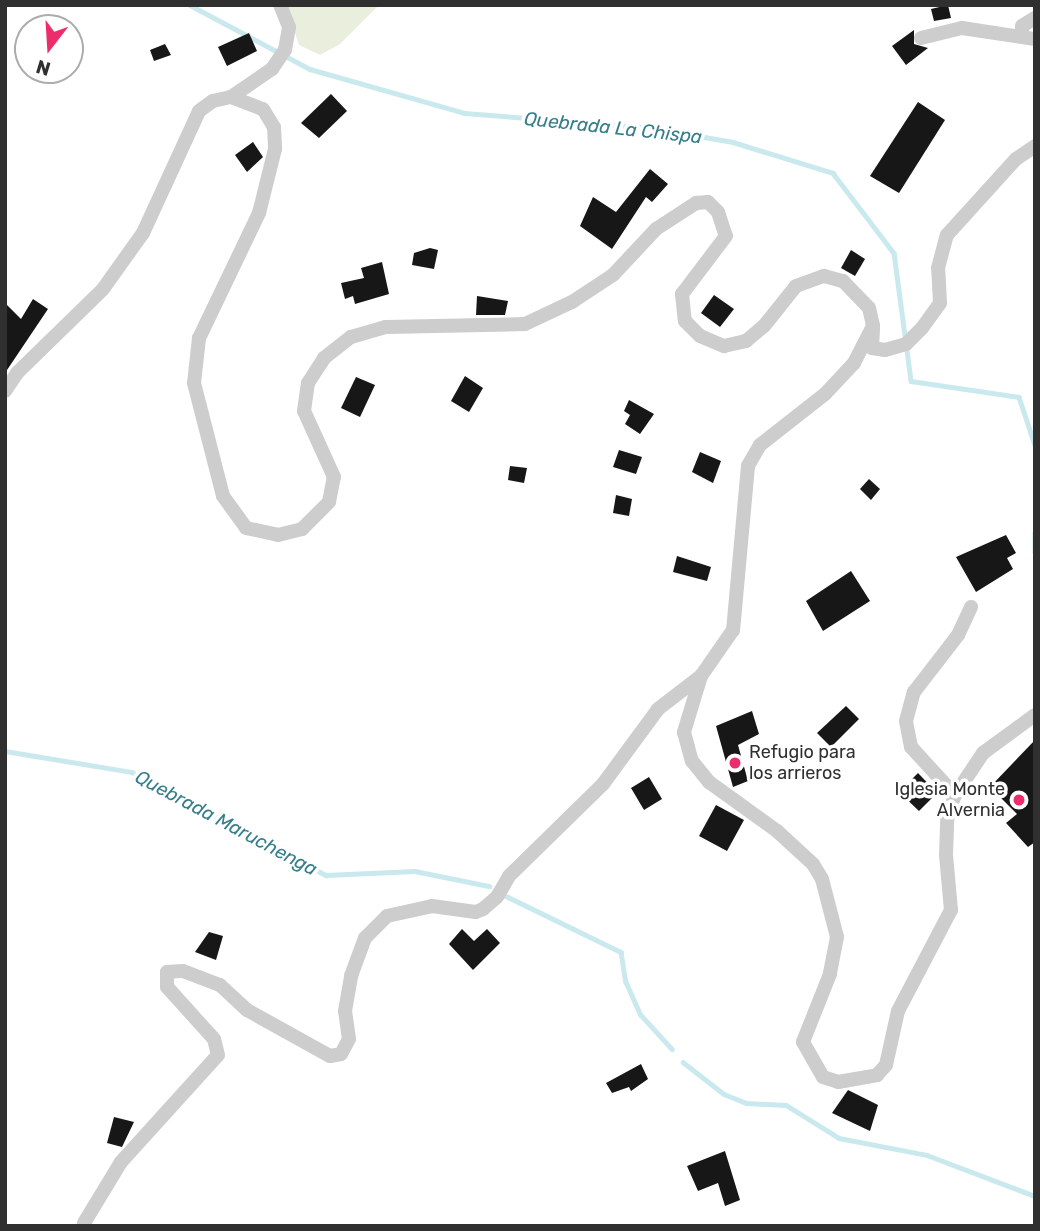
<!DOCTYPE html>
<html>
<head>
<meta charset="utf-8">
<style>
	body { margin:0 }
	#map { position:relative; width:1040px; height:1231px; overflow:hidden; background:#fff; font-family:Rubik,sans-serif }
	div>[style] { position:absolute }
	[style*='--x'] { left:calc(var(--x)*1px); top:calc(var(--y)*1px); width:calc(var(--w)*1px); rotate:calc(var(--a)*1deg) }
	.green>* { inset:0; background:#eaeedd }
	.stream>* { height:4.5px; margin:-2.25px; padding:0 2.25px; transform-origin:2.25px; border-radius:2.25px; background:#c9e9ee }
	.building>* { inset:0; background:#171717 }
	.minor>* { height:14px; margin:-7px; padding:0 7px; transform-origin:7px; border-radius:7px; background:#cdcdcd }
	.dots>* { width:19px; height:19px; translate:-50% -50%; box-sizing:border-box; border:4px solid #fff; border-radius:50% }
	span { translate:-50% -50%; white-space:nowrap; text-align:center; line-height:1.15; -webkit-text-stroke:7px #fff; paint-order:stroke }
	.poi-label { font-size:18px; color:#303030 }
	.left { translate:0 -50%; text-align:left }
	.right { translate:-100% -50%; text-align:right }
	.water-label { font-size:19px; color:#357e8a; font-style:italic }
	.frame { position:absolute; inset:0; border:7px solid #303030; pointer-events:none }
	.north { position:absolute; left:14px; top:14px; width:70px; height:70px; box-sizing:border-box; background:#fff; border:2px solid #acacac; border-radius:50%; rotate:197deg; font-size:19px; font-weight:700; line-height:28px; text-align:center; color:#303030 }
	.north::after { content:''; display:block; margin:auto; width:24px; height:32px; background:#ed2c6c; clip-path:polygon(50% 0,100% 100%,50% 72%,0 100%) }
</style>
</head>
<body>
<div id="map">
	<div class="green">
		<i style="clip-path:polygon(286px 5px,379px 5px,340px 44px,320px 55px,299px 45px)"></i>
	</div>
	<div class="stream">
		<i style="--x:190;--y:5;--w:136;--a:28.1"></i>
		<i style="--x:310;--y:69;--w:160;--a:15.9"></i>
		<i style="--x:464;--y:113;--w:190;--a:4.5"></i>
		<i style="--x:653;--y:128;--w:81;--a:9.9"></i>
		<i style="--x:733;--y:142;--w:105;--a:17.2"></i>
		<i style="--x:833;--y:173;--w:101;--a:52.7"></i>
		<i style="--x:894;--y:253;--w:129;--a:82.4"></i>
		<i style="--x:911;--y:381;--w:109;--a:8.4"></i>
		<i style="--x:1019;--y:397;--w:51;--a:71.6"></i>
		<i style="--x:1035;--y:533;--w:19;--a:90"></i>
		<i style="--x:5;--y:751;--w:129;--a:9.4"></i>
		<i style="--x:132;--y:772;--w:220;--a:28"></i>
		<i style="--x:326;--y:875;--w:89;--a:-2.6"></i>
		<i style="--x:415;--y:871;--w:76;--a:11.5"></i>
		<i style="--x:506;--y:896;--w:128;--a:26"></i>
		<i style="--x:621;--y:952;--w:30;--a:81"></i>
		<i style="--x:626;--y:982;--w:36;--a:66"></i>
		<i style="--x:641;--y:1015;--w:46;--a:47.6"></i>
		<i style="--x:683;--y:1062;--w:52;--a:38"></i>
		<i style="--x:724;--y:1094;--w:24;--a:22"></i>
		<i style="--x:746;--y:1103;--w:40;--a:2.9"></i>
		<i style="--x:786;--y:1105;--w:62;--a:31.9"></i>
		<i style="--x:839;--y:1138;--w:90;--a:10.9"></i>
		<i style="--x:927;--y:1155;--w:116;--a:20.8"></i>
	</div>
	<div class="building">
		<i style="clip-path:polygon(948px 5px,951px 18px,934px 21px,931px 9px)"></i>
		<i style="clip-path:polygon(914px 30px,914px 44px,928px 48px,906px 65px,892px 46px)"></i>
		<i style="clip-path:polygon(249px 33px,257px 51px,227px 66px,218px 47px)"></i>
		<i style="clip-path:polygon(165px 44px,171px 55px,154px 61px,150px 50px)"></i>
		<i style="clip-path:polygon(331px 94px,347px 111px,319px 138px,301px 123px)"></i>
		<i style="clip-path:polygon(918px 102px,945px 120px,899px 193px,870px 176px)"></i>
		<i style="clip-path:polygon(253px 142px,263px 157px,247px 172px,235px 155px)"></i>
		<i style="clip-path:polygon(650px 169px,668px 184px,652px 202px,646px 197px,612px 249px,580px 226px,593px 197px,616px 212px)"></i>
		<i style="clip-path:polygon(430px 248px,438px 250px,434px 269px,412px 265px,414px 253px)"></i>
		<i style="clip-path:polygon(851px 250px,865px 259px,855px 276px,841px 268px)"></i>
		<i style="clip-path:polygon(382px 262px,389px 294px,355px 304px,353px 296px,345px 299px,341px 283px,364px 278px,361px 268px)"></i>
		<i style="clip-path:polygon(714px 295px,734px 309px,720px 327px,701px 313px)"></i>
		<i style="clip-path:polygon(477px 296px,508px 301px,505px 315px,476px 315px)"></i>
		<i style="clip-path:polygon(33px 299px,48px 309px,5px 373px,5px 303px,21px 319px)"></i>
		<i style="clip-path:polygon(465px 376px,483px 388px,469px 412px,451px 401px)"></i>
		<i style="clip-path:polygon(356px 377px,375px 385px,360px 417px,341px 408px)"></i>
		<i style="clip-path:polygon(629px 400px,654px 414px,640px 434px,625px 424px,630px 415px,624px 411px)"></i>
		<i style="clip-path:polygon(619px 450px,642px 457px,636px 474px,613px 467px)"></i>
		<i style="clip-path:polygon(700px 452px,721px 461px,713px 483px,692px 472px)"></i>
		<i style="clip-path:polygon(510px 466px,527px 468px,524px 483px,508px 480px)"></i>
		<i style="clip-path:polygon(869px 479px,880px 489px,871px 500px,860px 489px)"></i>
		<i style="clip-path:polygon(616px 495px,632px 499px,629px 516px,613px 513px)"></i>
		<i style="clip-path:polygon(1006px 535px,1016px 553px,1007px 558px,1013px 569px,976px 592px,956px 557px)"></i>
		<i style="clip-path:polygon(677px 556px,711px 567px,707px 581px,673px 572px)"></i>
		<i style="clip-path:polygon(851px 571px,870px 601px,823px 631px,806px 601px)"></i>
		<i style="clip-path:polygon(846px 706px,859px 719px,831px 747px,817px 733px)"></i>
		<i style="clip-path:polygon(752px 711px,759px 734px,738px 745px,748px 781px,733px 787px,716px 726px)"></i>
		<i style="clip-path:polygon(1035px 740px,1035px 842px,1028px 847px,1006px 823px,1017px 814px,990px 787px)"></i>
		<i style="clip-path:polygon(918px 773px,937px 793px,919px 811px,899px 792px)"></i>
		<i style="clip-path:polygon(649px 777px,662px 799px,644px 810px,631px 788px)"></i>
		<i style="clip-path:polygon(716px 805px,744px 820px,727px 851px,699px 836px)"></i>
		<i style="clip-path:polygon(462px 929px,474px 941px,487px 929px,500px 943px,473px 970px,449px 944px)"></i>
		<i style="clip-path:polygon(209px 932px,223px 936px,216px 960px,195px 952px)"></i>
		<i style="clip-path:polygon(641px 1064px,648px 1079px,631px 1091px,629px 1087px,612px 1093px,606px 1083px)"></i>
		<i style="clip-path:polygon(848px 1090px,878px 1105px,870px 1131px,832px 1113px)"></i>
		<i style="clip-path:polygon(114px 1117px,134px 1122px,122px 1147px,107px 1143px)"></i>
		<i style="clip-path:polygon(725px 1151px,740px 1200px,725px 1206px,718px 1183px,698px 1191px,687px 1166px)"></i>
	</div>
	<div class="minor">
		<i style="--x:1022;--y:36;--w:10;--a:-90"></i>
		<i style="--x:1022;--y:26;--w:15;--a:-32"></i>
		<i style="--x:921;--y:38;--w:42;--a:-13.7"></i>
		<i style="--x:962;--y:28;--w:74;--a:8.6"></i>
		<i style="--x:231;--y:97;--w:50;--a:-34.3"></i>
		<i style="--x:272;--y:69;--w:23;--a:-56"></i>
		<i style="--x:285;--y:50;--w:23;--a:-80"></i>
		<i style="--x:289;--y:27;--w:24;--a:-112"></i>
		<i style="--x:873;--y:329;--w:19;--a:93"></i>
		<i style="--x:872;--y:348;--w:13;--a:9"></i>
		<i style="--x:885;--y:350;--w:22;--a:-16"></i>
		<i style="--x:906;--y:344;--w:23;--a:-45"></i>
		<i style="--x:922;--y:328;--w:31;--a:-54"></i>
		<i style="--x:940;--y:303;--w:35;--a:-93"></i>
		<i style="--x:938;--y:268;--w:34;--a:-75"></i>
		<i style="--x:947;--y:235;--w:103;--a:-47.8"></i>
		<i style="--x:1016;--y:159;--w:23;--a:-34"></i>
		<i style="--x:5;--y:391;--w:22;--a:-56"></i>
		<i style="--x:17;--y:373;--w:120;--a:-44.3"></i>
		<i style="--x:103;--y:289;--w:69;--a:-54.5"></i>
		<i style="--x:143;--y:233;--w:134;--a:-65.3"></i>
		<i style="--x:199;--y:111;--w:17;--a:-36"></i>
		<i style="--x:213;--y:101;--w:18;--a:-13"></i>
		<i style="--x:231;--y:97;--w:34;--a:21"></i>
		<i style="--x:263;--y:109;--w:21;--a:59"></i>
		<i style="--x:274;--y:127;--w:22;--a:87"></i>
		<i style="--x:275;--y:149;--w:66;--a:104"></i>
		<i style="--x:259;--y:213;--w:139;--a:115.6"></i>
		<i style="--x:199;--y:338;--w:45;--a:96.3"></i>
		<i style="--x:194;--y:383;--w:117;--a:75.6"></i>
		<i style="--x:223;--y:496;--w:39;--a:54"></i>
		<i style="--x:246;--y:528;--w:33;--a:12"></i>
		<i style="--x:278;--y:535;--w:25;--a:-14"></i>
		<i style="--x:302;--y:529;--w:38;--a:-45"></i>
		<i style="--x:329;--y:502;--w:25;--a:-79"></i>
		<i style="--x:334;--y:477;--w:72;--a:-114.4"></i>
		<i style="--x:304;--y:411;--w:28;--a:-82"></i>
		<i style="--x:308;--y:383;--w:30;--a:-57"></i>
		<i style="--x:324;--y:358;--w:34;--a:-38"></i>
		<i style="--x:351;--y:337;--w:36;--a:-16"></i>
		<i style="--x:386;--y:327;--w:139;--a:-1.2"></i>
		<i style="--x:525;--y:324;--w:52;--a:-25.1"></i>
		<i style="--x:572;--y:302;--w:49;--a:-33.4"></i>
		<i style="--x:613;--y:275;--w:63;--a:-46.9"></i>
		<i style="--x:656;--y:229;--w:48;--a:-33"></i>
		<i style="--x:696;--y:203;--w:12;--a:-5"></i>
		<i style="--x:708;--y:202;--w:14;--a:45"></i>
		<i style="--x:718;--y:212;--w:25;--a:72"></i>
		<i style="--x:726;--y:236;--w:73;--a:127.2"></i>
		<i style="--x:682;--y:294;--w:27;--a:84"></i>
		<i style="--x:685;--y:321;--w:21;--a:45"></i>
		<i style="--x:700;--y:336;--w:26;--a:23"></i>
		<i style="--x:724;--y:346;--w:23;--a:-13"></i>
		<i style="--x:746;--y:341;--w:23;--a:-40"></i>
		<i style="--x:764;--y:326;--w:51;--a:-51.3"></i>
		<i style="--x:796;--y:286;--w:30;--a:-20"></i>
		<i style="--x:824;--y:276;--w:20;--a:15"></i>
		<i style="--x:843;--y:281;--w:37;--a:46"></i>
		<i style="--x:869;--y:308;--w:18;--a:77"></i>
		<i style="--x:873;--y:326;--w:42;--a:117.2"></i>
		<i style="--x:854;--y:363;--w:42;--a:133.1"></i>
		<i style="--x:825;--y:394;--w:83;--a:141.9"></i>
		<i style="--x:760;--y:445;--w:24;--a:120"></i>
		<i style="--x:748;--y:466;--w:165;--a:95.2"></i>
		<i style="--x:733;--y:630;--w:56;--a:124.8"></i>
		<i style="--x:701;--y:676;--w:59;--a:106.9"></i>
		<i style="--x:684;--y:732;--w:30;--a:75"></i>
		<i style="--x:692;--y:761;--w:27;--a:51"></i>
		<i style="--x:709;--y:782;--w:84;--a:35.8"></i>
		<i style="--x:777;--y:831;--w:49;--a:42.5"></i>
		<i style="--x:813;--y:864;--w:17;--a:59"></i>
		<i style="--x:822;--y:879;--w:60;--a:75.5"></i>
		<i style="--x:837;--y:937;--w:38;--a:101"></i>
		<i style="--x:830;--y:974;--w:73;--a:111.7"></i>
		<i style="--x:803;--y:1042;--w:40;--a:60.3"></i>
		<i style="--x:823;--y:1077;--w:16;--a:18"></i>
		<i style="--x:838;--y:1082;--w:40;--a:-10"></i>
		<i style="--x:877;--y:1075;--w:13;--a:-48"></i>
		<i style="--x:886;--y:1065;--w:55;--a:-77.5"></i>
		<i style="--x:898;--y:1011;--w:114;--a:-62.3"></i>
		<i style="--x:951;--y:910;--w:55;--a:-95.2"></i>
		<i style="--x:946;--y:855;--w:36;--a:-88"></i>
		<i style="--x:947;--y:819;--w:25;--a:-72"></i>
		<i style="--x:955;--y:795;--w:50;--a:-56.3"></i>
		<i style="--x:983;--y:753;--w:64;--a:-36.2"></i>
		<i style="--x:955;--y:795;--w:65;--a:-132.5"></i>
		<i style="--x:911;--y:747;--w:26;--a:-101"></i>
		<i style="--x:906;--y:721;--w:30;--a:-75"></i>
		<i style="--x:914;--y:692;--w:72;--a:-52.3"></i>
		<i style="--x:958;--y:635;--w:31;--a:-65"></i>
		<i style="--x:84;--y:1223;--w:71;--a:-58.8"></i>
		<i style="--x:121;--y:1162;--w:144;--a:-47.8"></i>
		<i style="--x:218;--y:1055;--w:16;--a:-104"></i>
		<i style="--x:214;--y:1039;--w:70;--a:-132.1"></i>
		<i style="--x:167;--y:987;--w:15;--a:-90"></i>
		<i style="--x:167;--y:972;--w:16;--a:-4"></i>
		<i style="--x:183;--y:971;--w:40;--a:21"></i>
		<i style="--x:220;--y:985;--w:37;--a:43"></i>
		<i style="--x:247;--y:1010;--w:95;--a:29"></i>
		<i style="--x:330;--y:1056;--w:11;--a:-10"></i>
		<i style="--x:341;--y:1054;--w:17;--a:-62"></i>
		<i style="--x:349;--y:1039;--w:28;--a:-98"></i>
		<i style="--x:345;--y:1011;--w:36;--a:-80"></i>
		<i style="--x:351;--y:976;--w:40;--a:-69.8"></i>
		<i style="--x:365;--y:938;--w:31;--a:-45"></i>
		<i style="--x:387;--y:916;--w:46;--a:-12.5"></i>
		<i style="--x:432;--y:906;--w:44;--a:7.8"></i>
		<i style="--x:476;--y:912;--w:8;--a:-23"></i>
		<i style="--x:483;--y:909;--w:18;--a:-41"></i>
		<i style="--x:497;--y:897;--w:24;--a:-60"></i>
		<i style="--x:509;--y:876;--w:132;--a:-44.4"></i>
		<i style="--x:603;--y:784;--w:93;--a:-53.7"></i>
		<i style="--x:658;--y:709;--w:54;--a:-37.5"></i>
	</div>
	<div class="dots">
		<i style="left:735px;top:763px;background:#ed2c6c"></i>
		<i style="left:1019px;top:800px;background:#ed2c6c"></i>
	</div>
	<div class="poi-label">
		<span class="left" style="left:749px;top:763px">Refugio para<br>los arrieros</span>
		<span class="right" style="left:1005px;top:800px">Iglesia Monte<br>Alvernia</span>
	</div>
	<div class="water-label">
		<span style="left:613px;top:128px;rotate:6deg">Quebrada La Chispa</span>
		<span style="left:226px;top:823px;rotate:28deg">Quebrada Maruchenga</span>
	</div>
	<div class="frame"></div>
	<div class="north">N</div>
</div>
</body>
</html>
